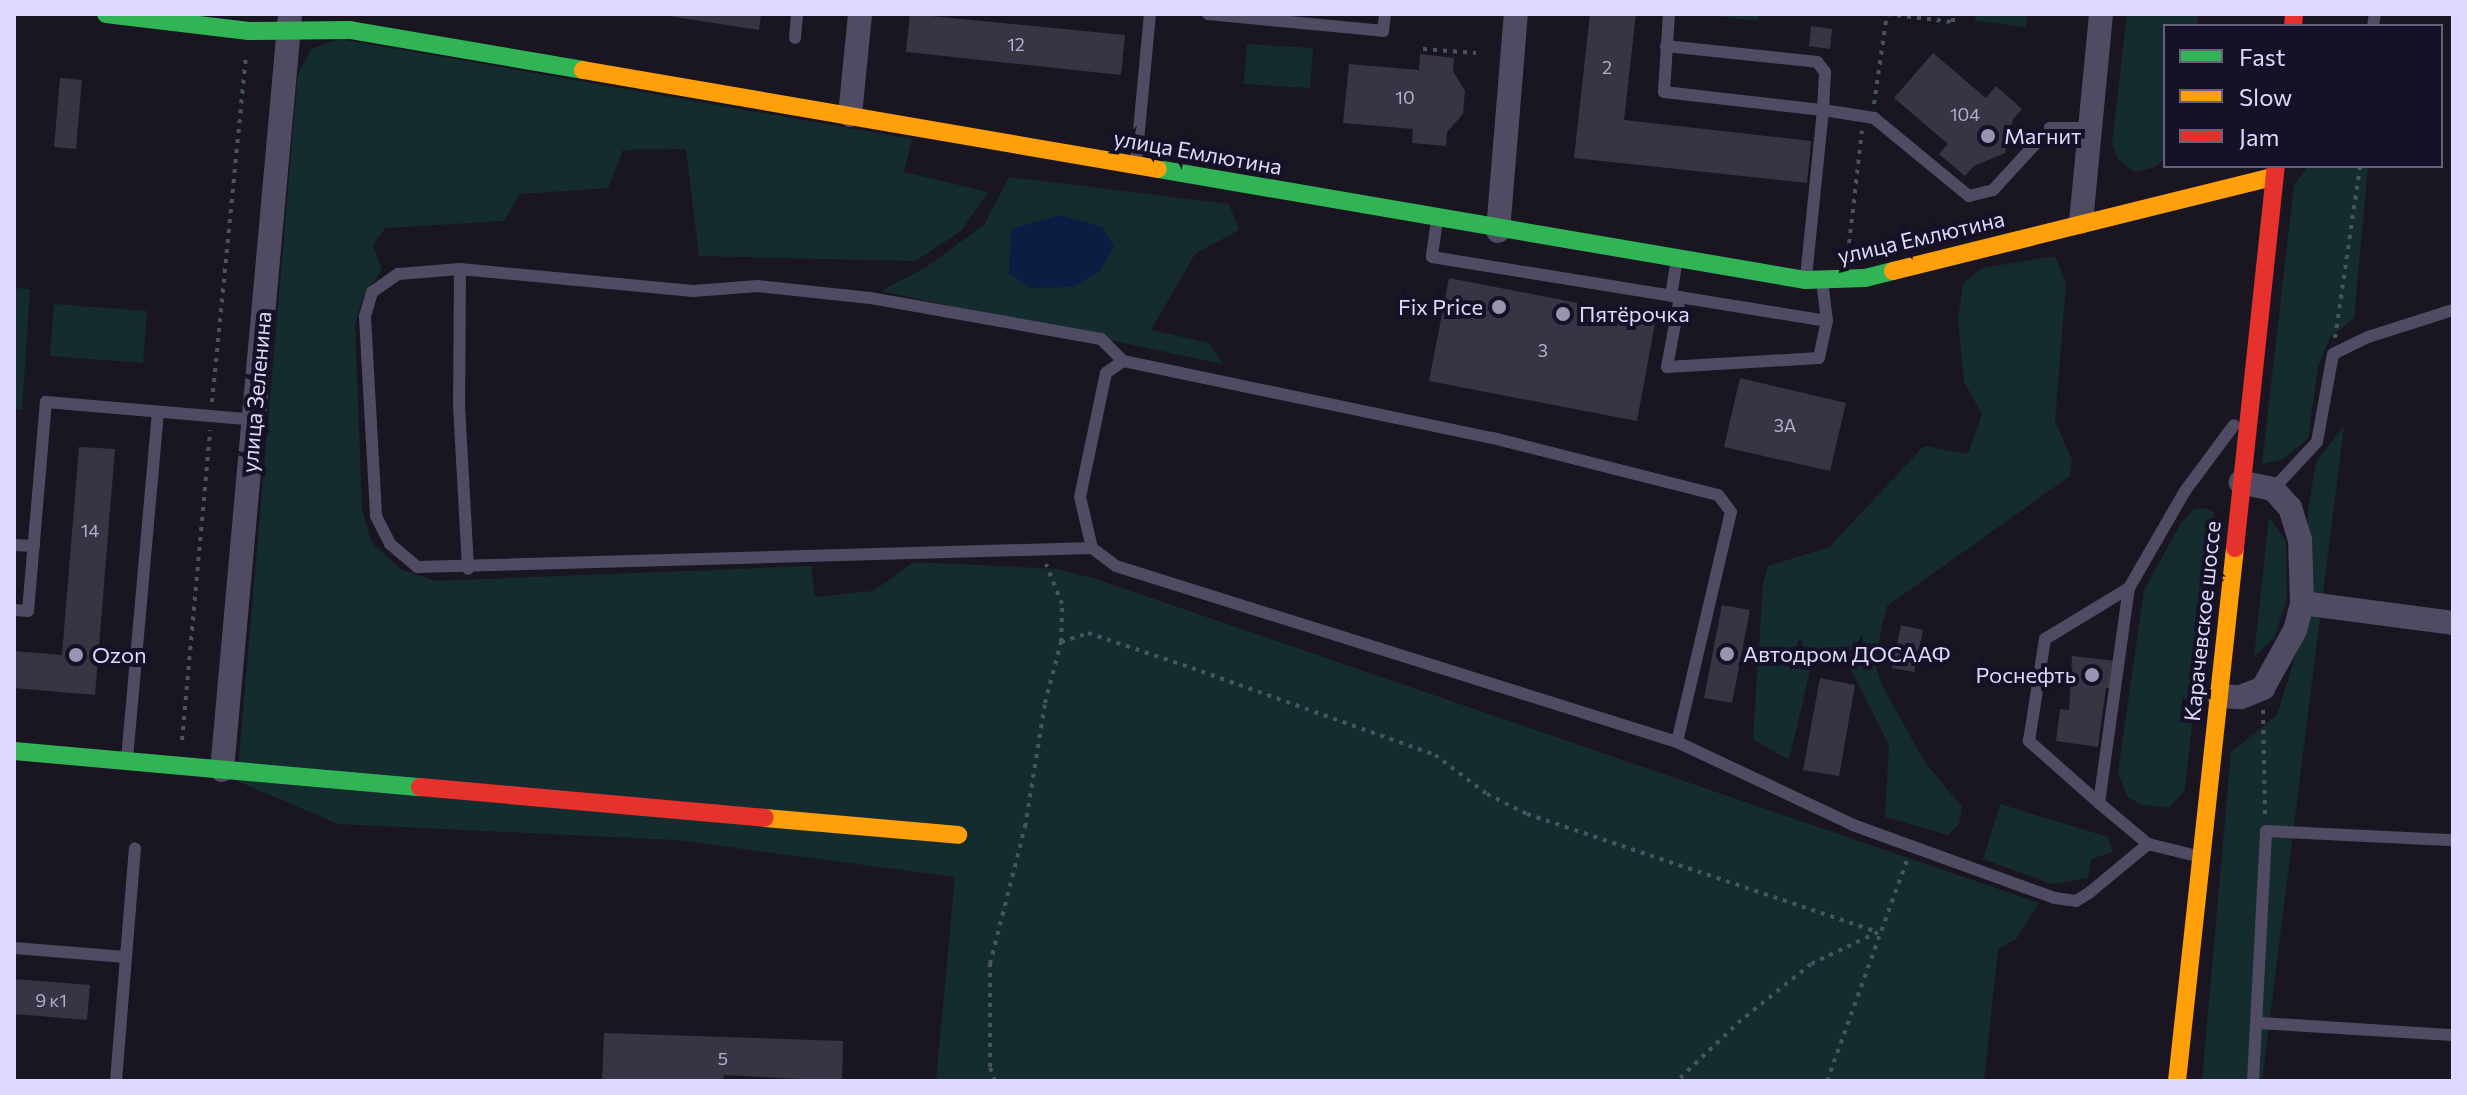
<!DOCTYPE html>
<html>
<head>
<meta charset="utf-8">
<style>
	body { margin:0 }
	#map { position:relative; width:2467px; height:1095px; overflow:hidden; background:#191622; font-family:Commissioner,sans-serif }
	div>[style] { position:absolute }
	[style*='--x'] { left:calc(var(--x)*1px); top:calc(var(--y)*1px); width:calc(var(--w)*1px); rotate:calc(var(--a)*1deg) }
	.green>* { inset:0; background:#152c2f }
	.water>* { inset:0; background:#0d1c42 }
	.building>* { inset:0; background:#383444 }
	.path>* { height:4px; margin-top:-2px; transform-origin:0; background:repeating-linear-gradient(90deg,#495463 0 4px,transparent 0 10px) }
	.lane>* { height:12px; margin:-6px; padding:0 6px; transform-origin:6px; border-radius:6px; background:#4e4b63 }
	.street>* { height:24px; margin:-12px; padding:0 12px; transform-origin:12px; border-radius:12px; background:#4e4b63 }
	.fast>* { height:18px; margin:-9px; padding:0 9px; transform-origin:9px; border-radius:9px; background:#30b455 }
	.slow>* { height:18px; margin:-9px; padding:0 9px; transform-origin:9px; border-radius:9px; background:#ff9f0a }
	.jam>* { height:18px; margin:-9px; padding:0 9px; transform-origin:9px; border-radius:9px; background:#e5322d }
	.dots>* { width:22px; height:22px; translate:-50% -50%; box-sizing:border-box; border:4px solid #161127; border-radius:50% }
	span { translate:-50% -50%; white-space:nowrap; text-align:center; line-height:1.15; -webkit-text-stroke:8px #161127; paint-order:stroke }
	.number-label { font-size:18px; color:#b5afd0 }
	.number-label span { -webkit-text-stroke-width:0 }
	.poi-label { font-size:22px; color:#dfd8fe }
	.left { translate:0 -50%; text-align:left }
	.right { translate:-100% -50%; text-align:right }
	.street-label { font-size:22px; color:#dfd8fe }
	.frame { position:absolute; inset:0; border:16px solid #dfd8fe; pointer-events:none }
	.legend { position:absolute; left:2163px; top:24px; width:280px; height:144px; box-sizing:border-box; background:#161127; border:2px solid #66617d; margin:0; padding:10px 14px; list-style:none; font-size:24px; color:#dfd8fe }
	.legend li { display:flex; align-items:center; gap:16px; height:40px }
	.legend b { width:40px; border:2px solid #66617d }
</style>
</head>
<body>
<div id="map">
	<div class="green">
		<i style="clip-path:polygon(1696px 14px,1759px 14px,1758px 21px)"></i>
		<i style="clip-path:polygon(1976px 14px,2027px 14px,2026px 27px,1975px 21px)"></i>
		<i style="clip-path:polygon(2127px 14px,2198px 14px,2197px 26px,2165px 26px,2165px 158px,2155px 167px,2134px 172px,2118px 159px,2112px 144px)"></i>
		<i style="clip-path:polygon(339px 39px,912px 139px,904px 172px,988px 192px,961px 231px,915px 261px,699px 256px,686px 149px,623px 150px,608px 188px,520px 194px,504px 221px,385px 228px,373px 245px,382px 270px,364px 294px,355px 324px,362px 510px,372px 543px,402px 570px,436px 581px,811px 566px,815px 597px,873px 591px,914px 562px,1058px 569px,1096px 579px,2039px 903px,2016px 939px,1998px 949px,1984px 1081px,936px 1081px,955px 877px,676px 840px,338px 824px,237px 781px,298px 74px,311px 49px)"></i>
		<i style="clip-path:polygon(1247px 44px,1313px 48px,1310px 88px,1244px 84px)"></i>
		<i style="clip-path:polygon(2308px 166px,2368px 166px,2354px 318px,2330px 337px,2318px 366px,2308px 439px,2281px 460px,2262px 464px,2294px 185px)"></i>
		<i style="clip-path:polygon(1009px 177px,1229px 204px,1239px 230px,1195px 254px,1151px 330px,1209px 343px,1222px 364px,881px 291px,925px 268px,984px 225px)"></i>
		<i style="clip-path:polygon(2055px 256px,2066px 284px,2055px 421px,2072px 460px,2070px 476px,1887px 606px,1882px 625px,1875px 665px,1882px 685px,1924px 761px,1962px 807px,1959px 824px,1948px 835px,1885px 817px,1889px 745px,1847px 662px,1813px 658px,1789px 760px,1753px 739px,1763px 584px,1768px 566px,1829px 547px,1924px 446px,1968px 454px,1982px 414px,1964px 382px,1958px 318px,1963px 284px,1982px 268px)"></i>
		<i style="clip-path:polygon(14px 288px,30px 289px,22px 410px,14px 409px)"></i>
		<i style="clip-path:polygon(54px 304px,147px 311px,143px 363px,50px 356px)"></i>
		<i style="clip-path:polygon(2344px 426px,2262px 1081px,2202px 1081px,2231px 752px,2277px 715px,2308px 616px,2308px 510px,2316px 462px)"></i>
		<i style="clip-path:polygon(2204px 508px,2214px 512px,2185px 790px,2169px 808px,2141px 805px,2127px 796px,2118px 772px,2144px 590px,2181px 523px,2194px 509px)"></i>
		<i style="clip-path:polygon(2269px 517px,2286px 541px,2287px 599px,2274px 638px,2254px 657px)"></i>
		<i style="clip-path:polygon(2000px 804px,2108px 837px,2113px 852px,2091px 859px,2088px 878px,2052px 884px,1983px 859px)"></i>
	</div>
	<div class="water">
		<i style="clip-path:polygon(1060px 215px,1102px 227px,1114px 246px,1100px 271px,1073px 287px,1030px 288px,1009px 273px,1011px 229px)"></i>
	</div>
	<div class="building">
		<i style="clip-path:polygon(656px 14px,761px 14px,759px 30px)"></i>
		<i style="clip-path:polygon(910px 14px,1125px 35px,1121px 75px,906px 52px)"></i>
		<i style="clip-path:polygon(1590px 14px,1636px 14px,1624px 120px,1811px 141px,1807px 183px,1574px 158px)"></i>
		<i style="clip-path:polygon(1811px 26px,1832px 29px,1830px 49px,1809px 46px)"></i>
		<i style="clip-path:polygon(1933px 53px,1986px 98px,1996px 86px,2022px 109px,2013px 119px,2005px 153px,1974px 166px,1965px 176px,1939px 154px,1948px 144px,1894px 98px)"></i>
		<i style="clip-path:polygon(1420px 54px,1454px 58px,1453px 71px,1465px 91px,1463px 114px,1447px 132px,1446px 146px,1412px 143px,1413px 129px,1343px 123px,1349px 64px,1419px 70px)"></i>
		<i style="clip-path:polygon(60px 78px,82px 80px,76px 149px,54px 147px)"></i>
		<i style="clip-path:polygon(1449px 278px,1656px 318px,1637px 421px,1429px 381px)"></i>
		<i style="clip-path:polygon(1740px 378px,1846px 403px,1830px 471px,1724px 447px)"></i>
		<i style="clip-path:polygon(79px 447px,115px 449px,95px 695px,14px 688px,14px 651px,62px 655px)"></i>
		<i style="clip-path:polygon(1722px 605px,1750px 610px,1732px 703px,1704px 698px)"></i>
		<i style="clip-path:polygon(1901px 625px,1923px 630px,1914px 672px,1892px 668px)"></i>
		<i style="clip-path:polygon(2072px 656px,2116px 661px,2112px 688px,2106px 688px,2098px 747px,2056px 741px,2060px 709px,2069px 710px)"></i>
		<i style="clip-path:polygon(1820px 678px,1855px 685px,1839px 776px,1803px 770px)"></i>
		<i style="clip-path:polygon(14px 979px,90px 985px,87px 1020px,14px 1014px)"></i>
		<i style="clip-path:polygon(604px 1033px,843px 1041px,842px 1081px,724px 1075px,723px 1081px,602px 1081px)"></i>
	</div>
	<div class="path">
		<i style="--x:1423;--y:49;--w:53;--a:4.3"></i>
		<i style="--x:1874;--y:104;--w:91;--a:-81.8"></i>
		<i style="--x:1887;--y:14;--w:66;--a:6.9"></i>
		<i style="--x:1953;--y:22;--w:8;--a:-90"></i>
		<i style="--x:1848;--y:253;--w:123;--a:-83.5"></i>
		<i style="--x:2335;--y:338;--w:174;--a:-81.7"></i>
		<i style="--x:212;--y:402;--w:348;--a:-84.4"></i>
		<i style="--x:1061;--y:642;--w:28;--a:-18"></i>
		<i style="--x:1088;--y:633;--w:110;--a:18.6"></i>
		<i style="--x:1192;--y:668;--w:258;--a:19.7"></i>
		<i style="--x:1435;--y:755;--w:65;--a:36.9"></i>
		<i style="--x:1487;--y:794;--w:45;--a:26.6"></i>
		<i style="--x:1527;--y:814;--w:370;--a:18.6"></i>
		<i style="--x:1878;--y:932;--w:74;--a:154.5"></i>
		<i style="--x:1811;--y:964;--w:90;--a:141.3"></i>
		<i style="--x:1741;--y:1020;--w:88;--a:136.4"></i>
		<i style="--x:2263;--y:710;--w:108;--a:88.9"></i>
		<i style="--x:182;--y:740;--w:311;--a:-84.8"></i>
		<i style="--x:995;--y:1081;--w:15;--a:-110"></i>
		<i style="--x:990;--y:1067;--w:103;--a:-90"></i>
		<i style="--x:990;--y:964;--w:141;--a:-75.7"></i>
		<i style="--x:1025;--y:827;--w:126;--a:-80.8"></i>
		<i style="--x:1045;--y:703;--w:63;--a:-75.3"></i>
		<i style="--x:1061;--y:642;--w:38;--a:-88"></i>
		<i style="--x:1062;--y:604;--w:43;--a:-111.8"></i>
		<i style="--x:1827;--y:1081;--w:235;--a:-70.1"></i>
	</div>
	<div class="lane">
		<i style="--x:1208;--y:14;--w:176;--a:5.5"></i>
		<i style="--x:1383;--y:31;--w:17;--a:-83"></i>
		<i style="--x:1669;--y:14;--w:78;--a:93.7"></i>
		<i style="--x:1664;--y:92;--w:160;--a:6.5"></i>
		<i style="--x:1823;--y:110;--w:169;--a:95.8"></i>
		<i style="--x:2373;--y:26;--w:12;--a:-81"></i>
		<i style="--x:795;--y:38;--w:24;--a:-85"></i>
		<i style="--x:1666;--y:46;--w:152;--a:6"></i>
		<i style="--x:1817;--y:62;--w:13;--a:51"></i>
		<i style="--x:1825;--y:72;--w:38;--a:93"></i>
		<i style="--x:1823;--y:110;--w:52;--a:8.9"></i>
		<i style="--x:1874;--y:118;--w:123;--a:39.4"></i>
		<i style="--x:1969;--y:196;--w:25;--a:-14"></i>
		<i style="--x:1993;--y:190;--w:84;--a:-47.4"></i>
		<i style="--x:2050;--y:128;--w:39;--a:0"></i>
		<i style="--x:1136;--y:162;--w:149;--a:-84.6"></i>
		<i style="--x:1437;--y:220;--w:37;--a:98"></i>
		<i style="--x:1432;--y:257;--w:400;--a:9.2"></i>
		<i style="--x:1827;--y:321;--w:38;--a:-97"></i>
		<i style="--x:460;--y:269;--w:137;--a:90.4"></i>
		<i style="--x:459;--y:406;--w:163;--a:86.8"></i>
		<i style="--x:1671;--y:296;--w:36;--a:-81"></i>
		<i style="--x:1680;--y:297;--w:71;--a:100.5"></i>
		<i style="--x:1667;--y:367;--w:152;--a:-3.4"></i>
		<i style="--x:1819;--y:358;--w:38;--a:-78"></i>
		<i style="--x:2273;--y:489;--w:64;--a:-46.9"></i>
		<i style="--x:2317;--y:442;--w:89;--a:-79.7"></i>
		<i style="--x:2333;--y:354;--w:39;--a:-26"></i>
		<i style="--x:2368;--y:337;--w:89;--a:-17.6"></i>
		<i style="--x:14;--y:545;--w:20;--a:3"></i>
		<i style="--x:1092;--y:548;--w:52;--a:-103.2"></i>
		<i style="--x:1080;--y:497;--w:127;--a:-78.2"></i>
		<i style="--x:1106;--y:373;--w:21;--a:-35"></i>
		<i style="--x:14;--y:610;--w:14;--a:4"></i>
		<i style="--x:28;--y:611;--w:210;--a:-85.1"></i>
		<i style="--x:46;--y:402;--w:209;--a:4.9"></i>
		<i style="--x:1677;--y:742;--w:236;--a:-76.8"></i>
		<i style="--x:1731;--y:512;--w:21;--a:-127"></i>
		<i style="--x:1718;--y:495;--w:233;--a:-165.8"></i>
		<i style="--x:1492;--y:438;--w:377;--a:-168.2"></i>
		<i style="--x:1123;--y:361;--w:31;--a:-135"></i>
		<i style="--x:1101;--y:339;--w:235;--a:-169.9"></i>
		<i style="--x:870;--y:298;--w:113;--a:-173.9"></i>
		<i style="--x:758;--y:286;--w:65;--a:175.6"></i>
		<i style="--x:693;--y:291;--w:234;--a:-174.6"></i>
		<i style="--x:460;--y:269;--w:62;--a:175.4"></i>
		<i style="--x:398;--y:274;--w:32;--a:145"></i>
		<i style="--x:372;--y:292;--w:26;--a:106"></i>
		<i style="--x:365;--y:317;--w:199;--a:86.8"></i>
		<i style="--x:376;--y:516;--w:31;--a:63"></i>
		<i style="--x:390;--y:544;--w:35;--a:40"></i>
		<i style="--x:417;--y:567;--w:675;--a:-1.61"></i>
		<i style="--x:1092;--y:548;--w:30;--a:37"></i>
		<i style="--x:1116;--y:566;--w:588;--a:17.42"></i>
		<i style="--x:1677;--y:742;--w:195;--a:25.2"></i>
		<i style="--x:1853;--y:825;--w:215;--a:19.9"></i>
		<i style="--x:2055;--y:898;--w:21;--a:8"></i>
		<i style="--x:2076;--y:901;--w:15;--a:-32"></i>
		<i style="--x:2089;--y:893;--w:77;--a:-39.7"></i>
		<i style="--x:127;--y:759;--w:348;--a:-84.9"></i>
		<i style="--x:2099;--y:803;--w:94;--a:-138.5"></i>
		<i style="--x:2029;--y:741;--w:103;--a:-81.1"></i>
		<i style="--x:2045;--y:639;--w:98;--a:-31.3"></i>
		<i style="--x:2193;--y:855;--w:46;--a:-166.3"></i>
		<i style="--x:2148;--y:844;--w:64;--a:-140.1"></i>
		<i style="--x:2099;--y:803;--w:217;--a:-82.1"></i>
		<i style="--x:2129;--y:588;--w:112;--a:-60"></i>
		<i style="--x:2185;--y:491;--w:82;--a:-53.4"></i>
		<i style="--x:14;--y:948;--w:112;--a:4.6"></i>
		<i style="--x:126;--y:957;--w:124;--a:94.6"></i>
		<i style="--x:126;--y:957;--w:109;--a:-85.3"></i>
		<i style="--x:2260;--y:1023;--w:193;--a:3.6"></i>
		<i style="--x:2253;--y:1081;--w:250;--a:-87"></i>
		<i style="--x:2266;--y:831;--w:187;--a:2.8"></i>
	</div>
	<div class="street">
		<i style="--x:850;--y:115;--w:101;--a:-84.3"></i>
		<i style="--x:2081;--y:222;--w:209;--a:-84.5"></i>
		<i style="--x:1498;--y:231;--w:218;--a:-85.3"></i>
		<i style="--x:2302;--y:603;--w:152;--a:7.5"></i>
		<i style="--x:2219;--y:696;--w:22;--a:3"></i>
		<i style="--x:2241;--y:697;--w:24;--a:-22"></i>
		<i style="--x:2263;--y:688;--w:66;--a:-61.1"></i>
		<i style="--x:2295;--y:630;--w:28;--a:-75"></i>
		<i style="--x:2302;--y:603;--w:63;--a:-91.8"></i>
		<i style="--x:2300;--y:540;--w:34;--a:-107"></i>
		<i style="--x:2290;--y:508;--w:25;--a:-132"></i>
		<i style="--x:2273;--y:489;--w:33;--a:-168"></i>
		<i style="--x:222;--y:770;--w:757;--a:-84.85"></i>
	</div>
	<div class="fast">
		<i style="--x:106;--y:14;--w:144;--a:6.8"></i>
		<i style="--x:249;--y:31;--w:101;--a:-0.6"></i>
		<i style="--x:350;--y:30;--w:236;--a:9.7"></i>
		<i style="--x:1158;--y:169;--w:656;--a:9.73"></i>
		<i style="--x:1805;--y:280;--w:60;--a:-1.9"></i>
		<i style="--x:1865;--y:278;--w:29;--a:-14"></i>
		<i style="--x:14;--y:751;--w:408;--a:5.1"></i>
	</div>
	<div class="slow">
		<i style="--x:583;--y:70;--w:583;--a:9.77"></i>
		<i style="--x:1893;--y:271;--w:392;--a:-13.9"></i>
		<i style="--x:765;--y:818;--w:194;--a:5"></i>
		<i style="--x:2177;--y:1081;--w:536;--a:-83.79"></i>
	</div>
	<div class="jam">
		<i style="--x:2293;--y:26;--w:12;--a:-85"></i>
		<i style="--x:2235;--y:548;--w:384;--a:-83.9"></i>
		<i style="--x:420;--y:787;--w:346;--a:5.1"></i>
	</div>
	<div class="dots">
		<i style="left:1988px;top:136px;background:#9a94b1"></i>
		<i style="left:1499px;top:307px;background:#9a94b1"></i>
		<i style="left:1563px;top:314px;background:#9a94b1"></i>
		<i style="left:1727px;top:654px;background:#9a94b1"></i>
		<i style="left:76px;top:655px;background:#9a94b1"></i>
		<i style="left:2092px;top:675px;background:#9a94b1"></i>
	</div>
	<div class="number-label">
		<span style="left:1016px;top:44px">12</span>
		<span style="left:1607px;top:67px">2</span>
		<span style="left:1405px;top:97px">10</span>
		<span style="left:1965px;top:114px">104</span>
		<span style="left:1543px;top:350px">3</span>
		<span style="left:1785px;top:425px">3А</span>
		<span style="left:90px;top:530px">14</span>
		<span style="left:51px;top:1000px">9 к1</span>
		<span style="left:723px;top:1058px">5</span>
	</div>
	<div class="poi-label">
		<span class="left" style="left:2004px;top:136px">Магнит</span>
		<span class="right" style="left:1483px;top:307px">Fix Price</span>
		<span class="left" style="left:1579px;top:314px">Пятёрочка</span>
		<span class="left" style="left:1743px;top:654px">Автодром ДОСААФ</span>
		<span class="left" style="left:92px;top:655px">Ozon</span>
		<span class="right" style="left:2076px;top:675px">Роснефть</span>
	</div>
	<div class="street-label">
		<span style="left:1198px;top:152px;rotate:10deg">улица Емлютина</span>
		<span style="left:1921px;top:237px;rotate:-13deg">улица Емлютина</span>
		<span style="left:256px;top:392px;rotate:-85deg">улица Зеленина</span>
		<span style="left:2202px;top:621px;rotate:-84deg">Карачевское шоссе</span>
	</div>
	<div class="frame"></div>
	<ul class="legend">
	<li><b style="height:10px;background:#30b455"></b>Fast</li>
	<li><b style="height:10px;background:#ff9f0a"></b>Slow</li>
	<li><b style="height:10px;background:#e5322d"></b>Jam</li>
	</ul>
</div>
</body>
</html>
